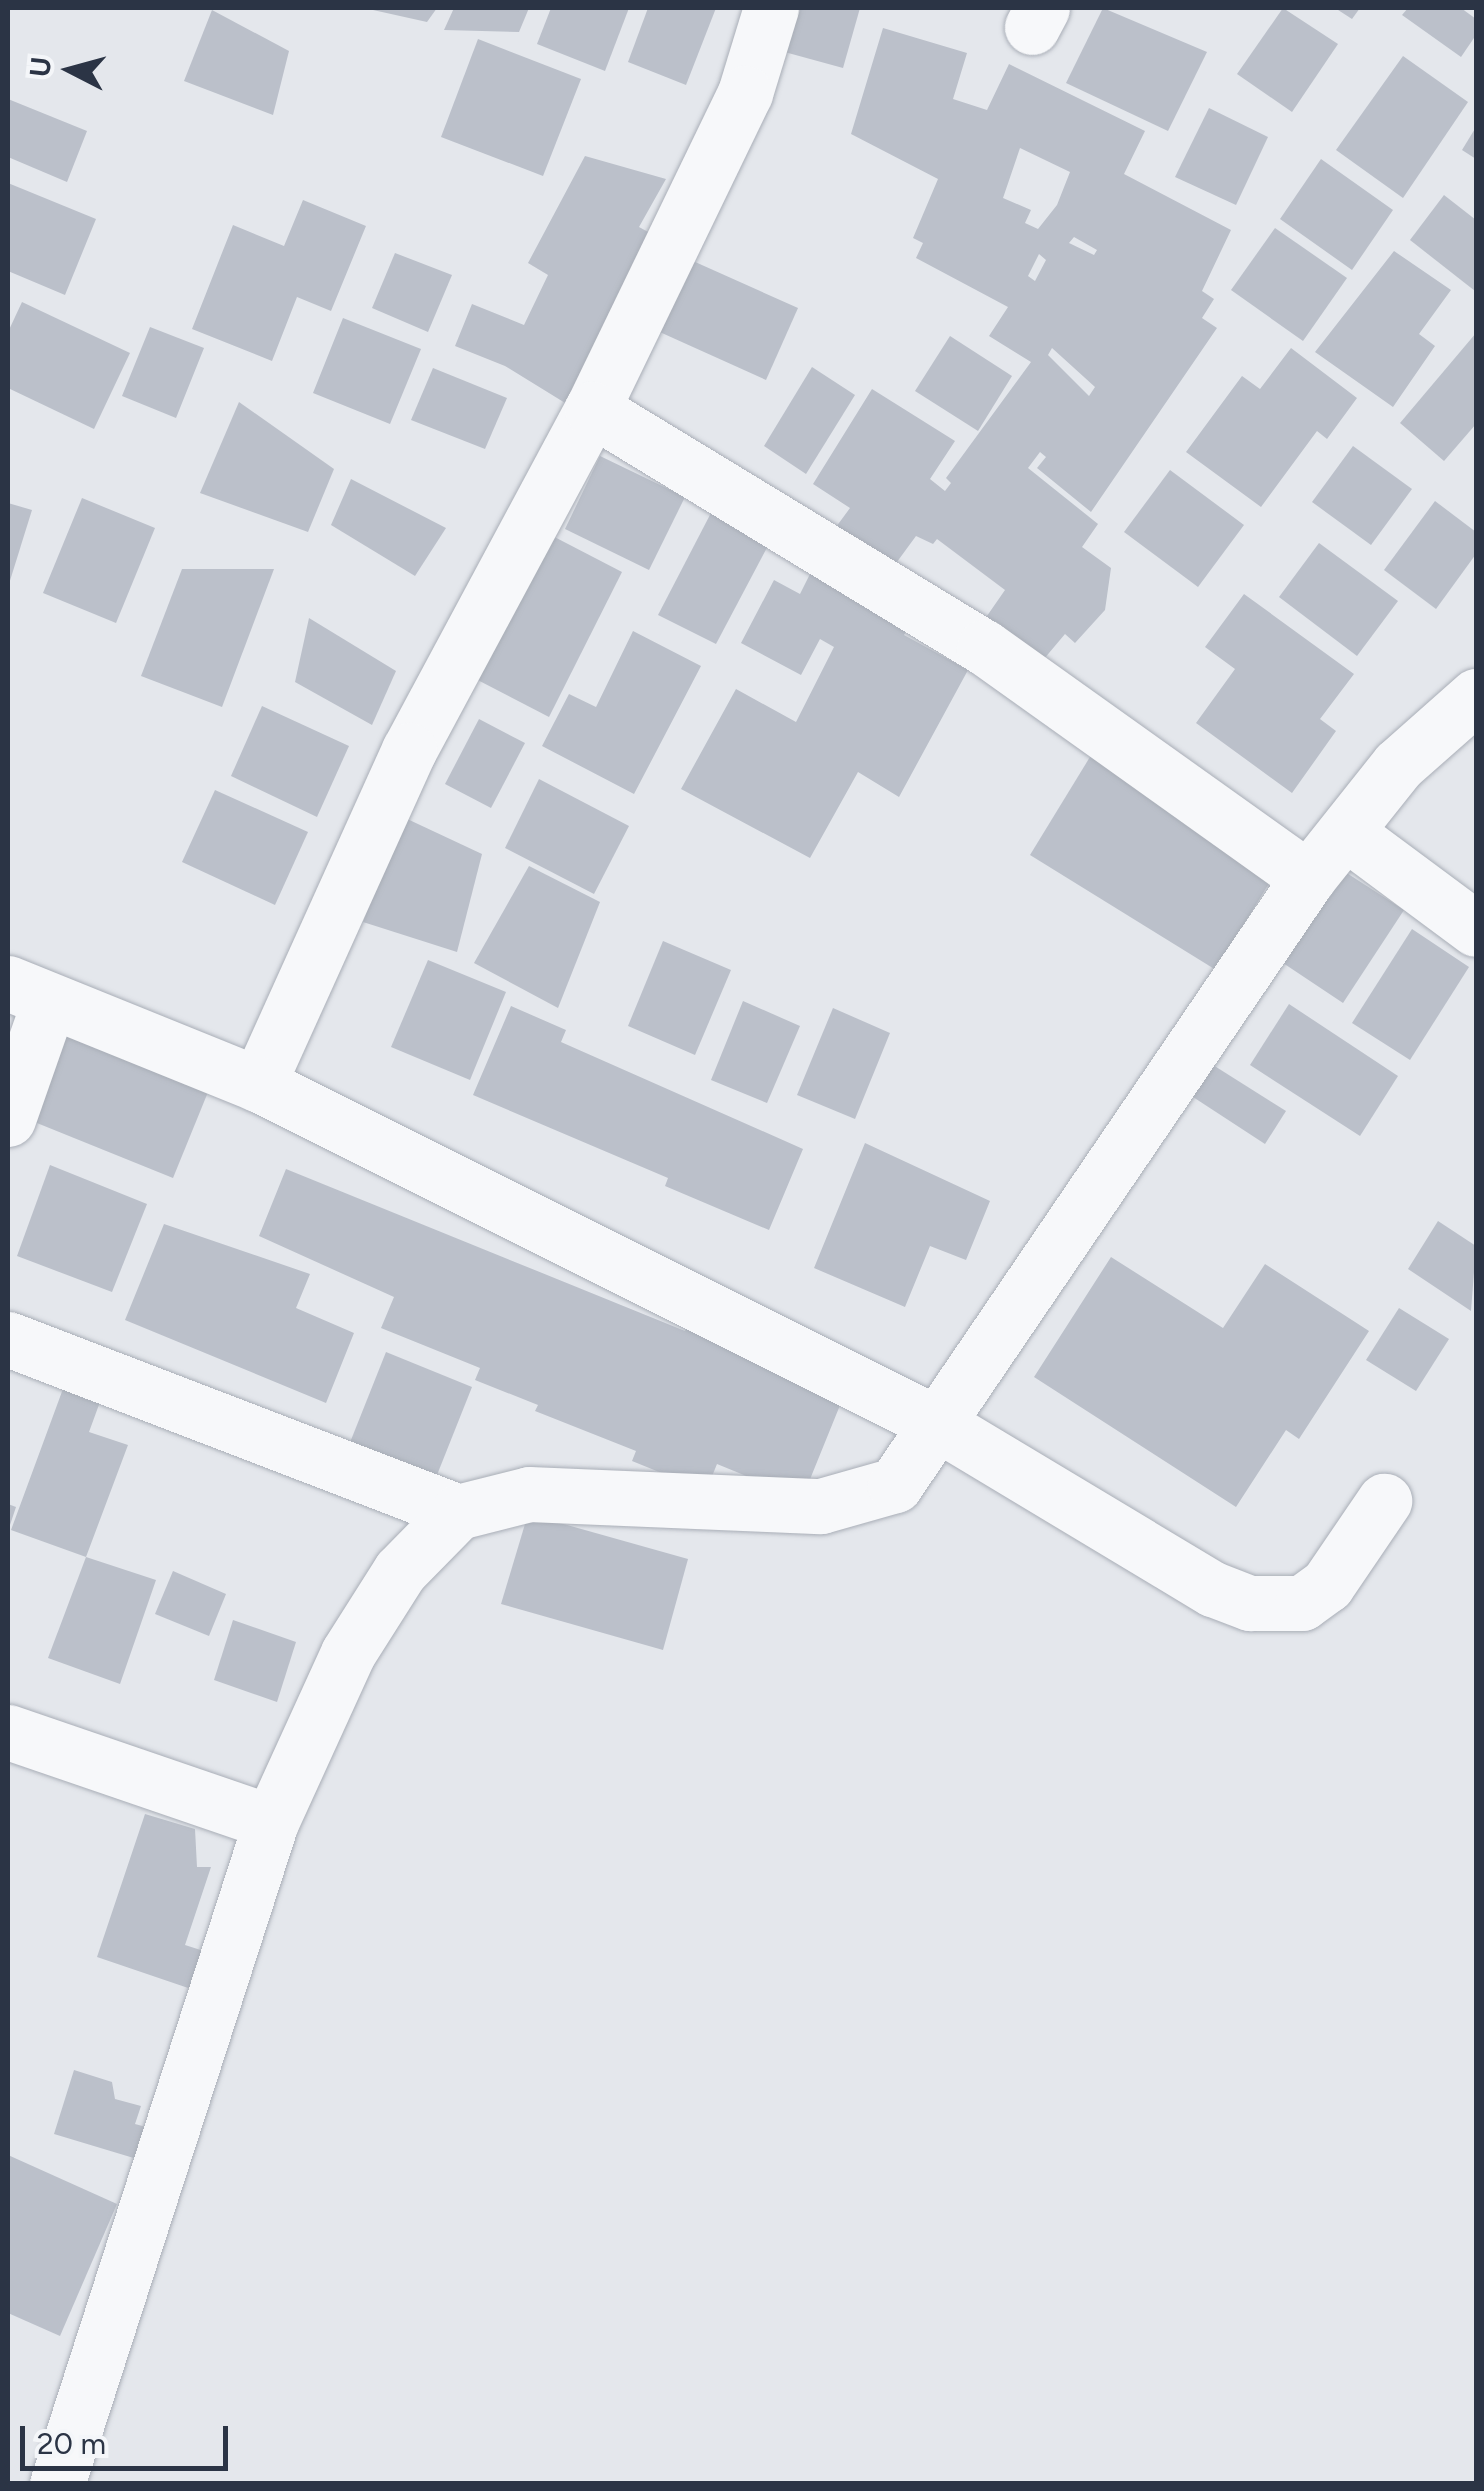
<!DOCTYPE html>
<html>
<head>
<meta charset="utf-8">
<style>
	body { margin:0 }
	#map { position:relative; width:1484px; height:2491px; overflow:hidden; background:#e4e7ec; font-family:Figtree,sans-serif }
	div>[style] { position:absolute }
	[style*='--x'] { left:calc(var(--x)*1px); top:calc(var(--y)*1px); width:calc(var(--w)*1px); rotate:calc(var(--a)*1deg) }
	.building>* { inset:0; background:#bbc0ca }
	.roads { filter:drop-shadow(0 0 2px #a9aeb7) drop-shadow(0 0 2px #a9aeb7) }
	.minor>* { height:55px; margin:-27.5px; padding:0 27.5px; transform-origin:27.5px; border-radius:27.5px; background:#f7f8fa }
	span { translate:-50% -50%; white-space:nowrap; text-align:center; line-height:1.15; -webkit-text-stroke:10px #f4f6f9; paint-order:stroke }
	.frame { position:absolute; inset:0; border:10px solid #2b3445; pointer-events:none }
	.north { position:absolute; left:20px; top:20px; width:100px; height:100px; -webkit-text-stroke:8px #f4f6f9; paint-order:stroke; rotate:276deg; font-size:28px; font-weight:700; line-height:40px; text-align:center; color:#2b3445 }
	.north::after { content:''; display:block; margin:auto; width:35px; height:45px; background:#2b3445; clip-path:polygon(50% 0,100% 100%,50% 72%,0 100%) }
	.scale { position:absolute; left:20px; top:2426px; width:208px; height:45px; box-sizing:border-box; border:5px solid #2b3445; border-top:0; padding-left:12px; font-size:30px; line-height:35px; white-space:nowrap; color:#2b3445; -webkit-text-stroke:8px #f4f6f9; paint-order:stroke }
</style>
</head>
<body>
<div id="map">
	<div class="building">
		<i style="clip-path:polygon(364px 8px,437px 8px,427px 22px)"></i>
		<i style="clip-path:polygon(454px 8px,529px 8px,519px 32px,444px 30px)"></i>
		<i style="clip-path:polygon(551px 8px,629px 8px,605px 71px,537px 44px)"></i>
		<i style="clip-path:polygon(648px 8px,716px 8px,686px 85px,628px 62px)"></i>
		<i style="clip-path:polygon(782px 8px,860px 8px,843px 68px,770px 48px)"></i>
		<i style="clip-path:polygon(1103px 8px,1207px 52px,1168px 131px,1066px 83px)"></i>
		<i style="clip-path:polygon(1283px 8px,1338px 44px,1292px 112px,1237px 74px)"></i>
		<i style="clip-path:polygon(1335px 8px,1360px 8px,1352px 19px)"></i>
		<i style="clip-path:polygon(1408px 8px,1461px 8px,1476px 19px,1476px 35px,1461px 57px,1402px 15px)"></i>
		<i style="clip-path:polygon(212px 10px,289px 51px,273px 115px,184px 81px)"></i>
		<i style="clip-path:polygon(evenodd,883px 28px,967px 53px,953px 99px,987px 110px,1009px 64px,1145px 131px,1124px 174px,1231px 230px,1202px 291px,1214px 299px,1202px 318px,1217px 328px,1091px 512px,1037px 468px,1046px 457px,1040px 452px,1028px 468px,1098px 524px,1082px 547px,1111px 568px,1105px 610px,1075px 643px,1065px 634px,1033px 672px,980px 626px,1005px 590px,937px 539px,933px 544px,916px 536px,883px 581px,825px 542px,850px 508px,813px 484px,872px 389px,955px 441px,930px 479px,945px 491px,951px 483px,946px 478px,1031px 362px,989px 336px,1008px 307px,916px 258px,923px 243px,913px 238px,938px 179px,851px 134px,883px 28px,1020px 148px,1070px 172px,1057px 205px,1038px 229px,1025px 223px,1031px 210px,1003px 198px,1020px 148px,883px 28px,1074px 237px,1097px 250px,1094px 255px,1069px 243px,1074px 237px,883px 28px,1039px 254px,1046px 260px,1035px 281px,1028px 276px,1039px 254px,883px 28px,1052px 348px,1095px 387px,1089px 396px,1048px 355px,1052px 348px)"></i>
		<i style="clip-path:polygon(478px 39px,581px 79px,543px 176px,441px 137px)"></i>
		<i style="clip-path:polygon(1403px 56px,1468px 102px,1403px 198px,1336px 150px)"></i>
		<i style="clip-path:polygon(8px 99px,87px 131px,67px 182px,8px 157px)"></i>
		<i style="clip-path:polygon(1209px 108px,1268px 137px,1236px 205px,1175px 177px)"></i>
		<i style="clip-path:polygon(1476px 127px,1476px 159px,1462px 150px)"></i>
		<i style="clip-path:polygon(585px 156px,666px 179px,639px 227px,670px 244px,583px 414px,505px 366px,455px 346px,472px 304px,524px 325px,548px 275px,528px 263px)"></i>
		<i style="clip-path:polygon(1321px 159px,1393px 210px,1352px 270px,1280px 219px)"></i>
		<i style="clip-path:polygon(8px 183px,96px 219px,65px 295px,8px 271px)"></i>
		<i style="clip-path:polygon(1444px 195px,1476px 220px,1475px 291px,1410px 240px)"></i>
		<i style="clip-path:polygon(303px 200px,366px 226px,331px 311px,297px 297px,272px 361px,192px 329px,233px 225px,284px 246px)"></i>
		<i style="clip-path:polygon(1275px 228px,1347px 278px,1303px 341px,1231px 290px)"></i>
		<i style="clip-path:polygon(1394px 251px,1451px 290px,1419px 334px,1435px 346px,1393px 407px,1315px 352px)"></i>
		<i style="clip-path:polygon(395px 253px,452px 275px,428px 332px,372px 308px)"></i>
		<i style="clip-path:polygon(684px 257px,798px 308px,766px 380px,653px 329px)"></i>
		<i style="clip-path:polygon(22px 302px,130px 353px,94px 429px,8px 388px,8px 332px)"></i>
		<i style="clip-path:polygon(343px 318px,421px 349px,390px 424px,313px 393px)"></i>
		<i style="clip-path:polygon(150px 327px,204px 348px,176px 418px,122px 396px)"></i>
		<i style="clip-path:polygon(1476px 333px,1476px 424px,1444px 461px,1400px 423px)"></i>
		<i style="clip-path:polygon(950px 336px,1012px 376px,978px 431px,915px 391px)"></i>
		<i style="clip-path:polygon(1291px 348px,1357px 398px,1327px 439px,1317px 431px,1261px 507px,1186px 452px,1242px 376px,1260px 389px)"></i>
		<i style="clip-path:polygon(812px 367px,855px 395px,806px 474px,764px 446px)"></i>
		<i style="clip-path:polygon(433px 368px,507px 398px,485px 449px,411px 420px)"></i>
		<i style="clip-path:polygon(239px 402px,334px 469px,308px 532px,200px 493px)"></i>
		<i style="clip-path:polygon(1353px 446px,1412px 489px,1371px 545px,1312px 502px)"></i>
		<i style="clip-path:polygon(600px 456px,685px 497px,649px 570px,565px 529px)"></i>
		<i style="clip-path:polygon(1170px 470px,1244px 525px,1198px 587px,1124px 532px)"></i>
		<i style="clip-path:polygon(351px 479px,446px 528px,415px 576px,331px 525px)"></i>
		<i style="clip-path:polygon(82px 498px,155px 528px,116px 623px,43px 593px)"></i>
		<i style="clip-path:polygon(1435px 501px,1476px 532px,1476px 554px,1436px 609px,1384px 570px)"></i>
		<i style="clip-path:polygon(8px 503px,32px 510px,8px 587px)"></i>
		<i style="clip-path:polygon(712px 511px,770px 542px,716px 644px,658px 615px)"></i>
		<i style="clip-path:polygon(541px 530px,622px 572px,549px 717px,468px 675px)"></i>
		<i style="clip-path:polygon(1319px 543px,1398px 601px,1357px 656px,1279px 597px)"></i>
		<i style="clip-path:polygon(813px 568px,912px 621px,904px 635px,968px 670px,899px 797px,858px 772px,810px 858px,681px 789px,736px 689px,796px 722px,834px 647px,820px 639px,801px 675px,741px 643px,774px 580px,800px 594px)"></i>
		<i style="clip-path:polygon(182px 569px,274px 569px,222px 707px,141px 676px)"></i>
		<i style="clip-path:polygon(1244px 594px,1354px 674px,1320px 719px,1336px 731px,1292px 793px,1196px 723px,1235px 669px,1205px 647px)"></i>
		<i style="clip-path:polygon(309px 618px,396px 671px,372px 725px,295px 682px)"></i>
		<i style="clip-path:polygon(633px 631px,701px 666px,634px 794px,542px 746px,569px 694px,596px 707px)"></i>
		<i style="clip-path:polygon(262px 706px,349px 746px,317px 817px,231px 776px)"></i>
		<i style="clip-path:polygon(479px 719px,525px 743px,491px 808px,445px 784px)"></i>
		<i style="clip-path:polygon(1093px 752px,1279px 867px,1216px 970px,1030px 855px)"></i>
		<i style="clip-path:polygon(539px 779px,629px 826px,594px 894px,505px 848px)"></i>
		<i style="clip-path:polygon(215px 790px,308px 832px,275px 905px,182px 862px)"></i>
		<i style="clip-path:polygon(403px 817px,482px 854px,457px 952px,363px 922px)"></i>
		<i style="clip-path:polygon(529px 866px,600px 902px,558px 1008px,474px 963px)"></i>
		<i style="clip-path:polygon(1342px 870px,1404px 910px,1343px 1003px,1283px 963px)"></i>
		<i style="clip-path:polygon(1412px 929px,1469px 967px,1410px 1060px,1352px 1023px)"></i>
		<i style="clip-path:polygon(663px 941px,731px 970px,695px 1055px,628px 1026px)"></i>
		<i style="clip-path:polygon(428px 960px,506px 992px,470px 1080px,391px 1047px)"></i>
		<i style="clip-path:polygon(743px 1001px,800px 1026px,767px 1103px,711px 1080px)"></i>
		<i style="clip-path:polygon(1289px 1004px,1398px 1076px,1360px 1136px,1250px 1065px)"></i>
		<i style="clip-path:polygon(511px 1006px,566px 1030px,561px 1042px,803px 1149px,769px 1230px,665px 1186px,668px 1178px,473px 1095px)"></i>
		<i style="clip-path:polygon(833px 1008px,890px 1033px,855px 1119px,797px 1095px)"></i>
		<i style="clip-path:polygon(63px 1031px,217px 1070px,173px 1178px,27px 1119px)"></i>
		<i style="clip-path:polygon(1213px 1065px,1286px 1111px,1265px 1144px,1193px 1097px)"></i>
		<i style="clip-path:polygon(865px 1143px,990px 1201px,966px 1260px,930px 1246px,905px 1307px,814px 1268px)"></i>
		<i style="clip-path:polygon(50px 1165px,147px 1204px,112px 1292px,17px 1256px)"></i>
		<i style="clip-path:polygon(286px 1169px,685px 1331px,688px 1324px,847px 1388px,802px 1499px,717px 1464px,706px 1491px,632px 1461px,636px 1451px,535px 1411px,538px 1405px,475px 1380px,480px 1368px,381px 1328px,394px 1297px,259px 1236px)"></i>
		<i style="clip-path:polygon(1438px 1221px,1476px 1246px,1471px 1311px,1408px 1269px)"></i>
		<i style="clip-path:polygon(164px 1224px,310px 1274px,296px 1308px,354px 1333px,326px 1403px,125px 1320px)"></i>
		<i style="clip-path:polygon(1111px 1257px,1223px 1328px,1265px 1264px,1369px 1331px,1299px 1439px,1286px 1430px,1236px 1507px,1034px 1377px)"></i>
		<i style="clip-path:polygon(1399px 1308px,1449px 1339px,1416px 1391px,1366px 1360px)"></i>
		<i style="clip-path:polygon(386px 1352px,472px 1387px,435px 1480px,349px 1445px)"></i>
		<i style="clip-path:polygon(67px 1378px,104px 1391px,89px 1432px,128px 1445px,86px 1557px,11px 1530px)"></i>
		<i style="clip-path:polygon(8px 1504px,16px 1507px,8px 1531px)"></i>
		<i style="clip-path:polygon(528px 1514px,688px 1559px,663px 1650px,501px 1604px)"></i>
		<i style="clip-path:polygon(86px 1557px,156px 1580px,120px 1684px,48px 1658px)"></i>
		<i style="clip-path:polygon(173px 1571px,226px 1594px,209px 1636px,155px 1614px)"></i>
		<i style="clip-path:polygon(233px 1620px,296px 1642px,277px 1702px,214px 1680px)"></i>
		<i style="clip-path:polygon(145px 1814px,195px 1829px,197px 1867px,211px 1867px,185px 1945px,210px 1953px,197px 1991px,97px 1957px)"></i>
		<i style="clip-path:polygon(74px 2070px,112px 2082px,115px 2099px,141px 2106px,135px 2124px,146px 2127px,137px 2159px,54px 2134px)"></i>
		<i style="clip-path:polygon(8px 2155px,117px 2204px,60px 2336px,8px 2313px)"></i>
	</div>
	<div class="roads">
		<div class="minor">
			<i style="--x:771;--y:8;--w:89;--a:107"></i>
			<i style="--x:745;--y:93;--w:351;--a:115.8"></i>
			<i style="--x:592;--y:409;--w:387;--a:118.2"></i>
			<i style="--x:409;--y:750;--w:367;--a:114.3"></i>
			<i style="--x:258;--y:1084;--w:760;--a:26.57"></i>
			<i style="--x:938;--y:1424;--w:321;--a:31"></i>
			<i style="--x:1213;--y:1589;--w:40;--a:21"></i>
			<i style="--x:1250;--y:1603;--w:52;--a:0"></i>
			<i style="--x:1302;--y:1603;--w:31;--a:-36"></i>
			<i style="--x:1327;--y:1585;--w:102;--a:-55.8"></i>
			<i style="--x:1032;--y:27;--w:21;--a:-62"></i>
			<i style="--x:592;--y:409;--w:459;--a:31.3"></i>
			<i style="--x:984;--y:647;--w:398;--a:35.5"></i>
			<i style="--x:1348;--y:834;--w:159;--a:36.6"></i>
			<i style="--x:8;--y:983;--w:270;--a:22"></i>
			<i style="--x:8;--y:1119;--w:124;--a:-70.7"></i>
			<i style="--x:8;--y:1339;--w:482;--a:21"></i>
			<i style="--x:8;--y:1732;--w:278;--a:18.9"></i>
			<i style="--x:57;--y:2484;--w:696;--a:-72.09"></i>
			<i style="--x:271;--y:1822;--w:186;--a:-65.5"></i>
			<i style="--x:348;--y:1653;--w:97;--a:-57.6"></i>
			<i style="--x:400;--y:1571;--w:83;--a:-45.5"></i>
			<i style="--x:458;--y:1512;--w:73;--a:-14.2"></i>
			<i style="--x:529;--y:1494;--w:292;--a:2.4"></i>
			<i style="--x:821;--y:1506;--w:77;--a:-15.8"></i>
			<i style="--x:895;--y:1485;--w:734;--a:-55.77"></i>
			<i style="--x:1308;--y:878;--w:144;--a:-51.5"></i>
			<i style="--x:1398;--y:765;--w:104;--a:-41.5"></i>
		</div>
	</div>
	<div class="frame"></div>
	<div class="north">U</div>
	<div class="scale">20 m</div>
</div>
</body>
</html>
